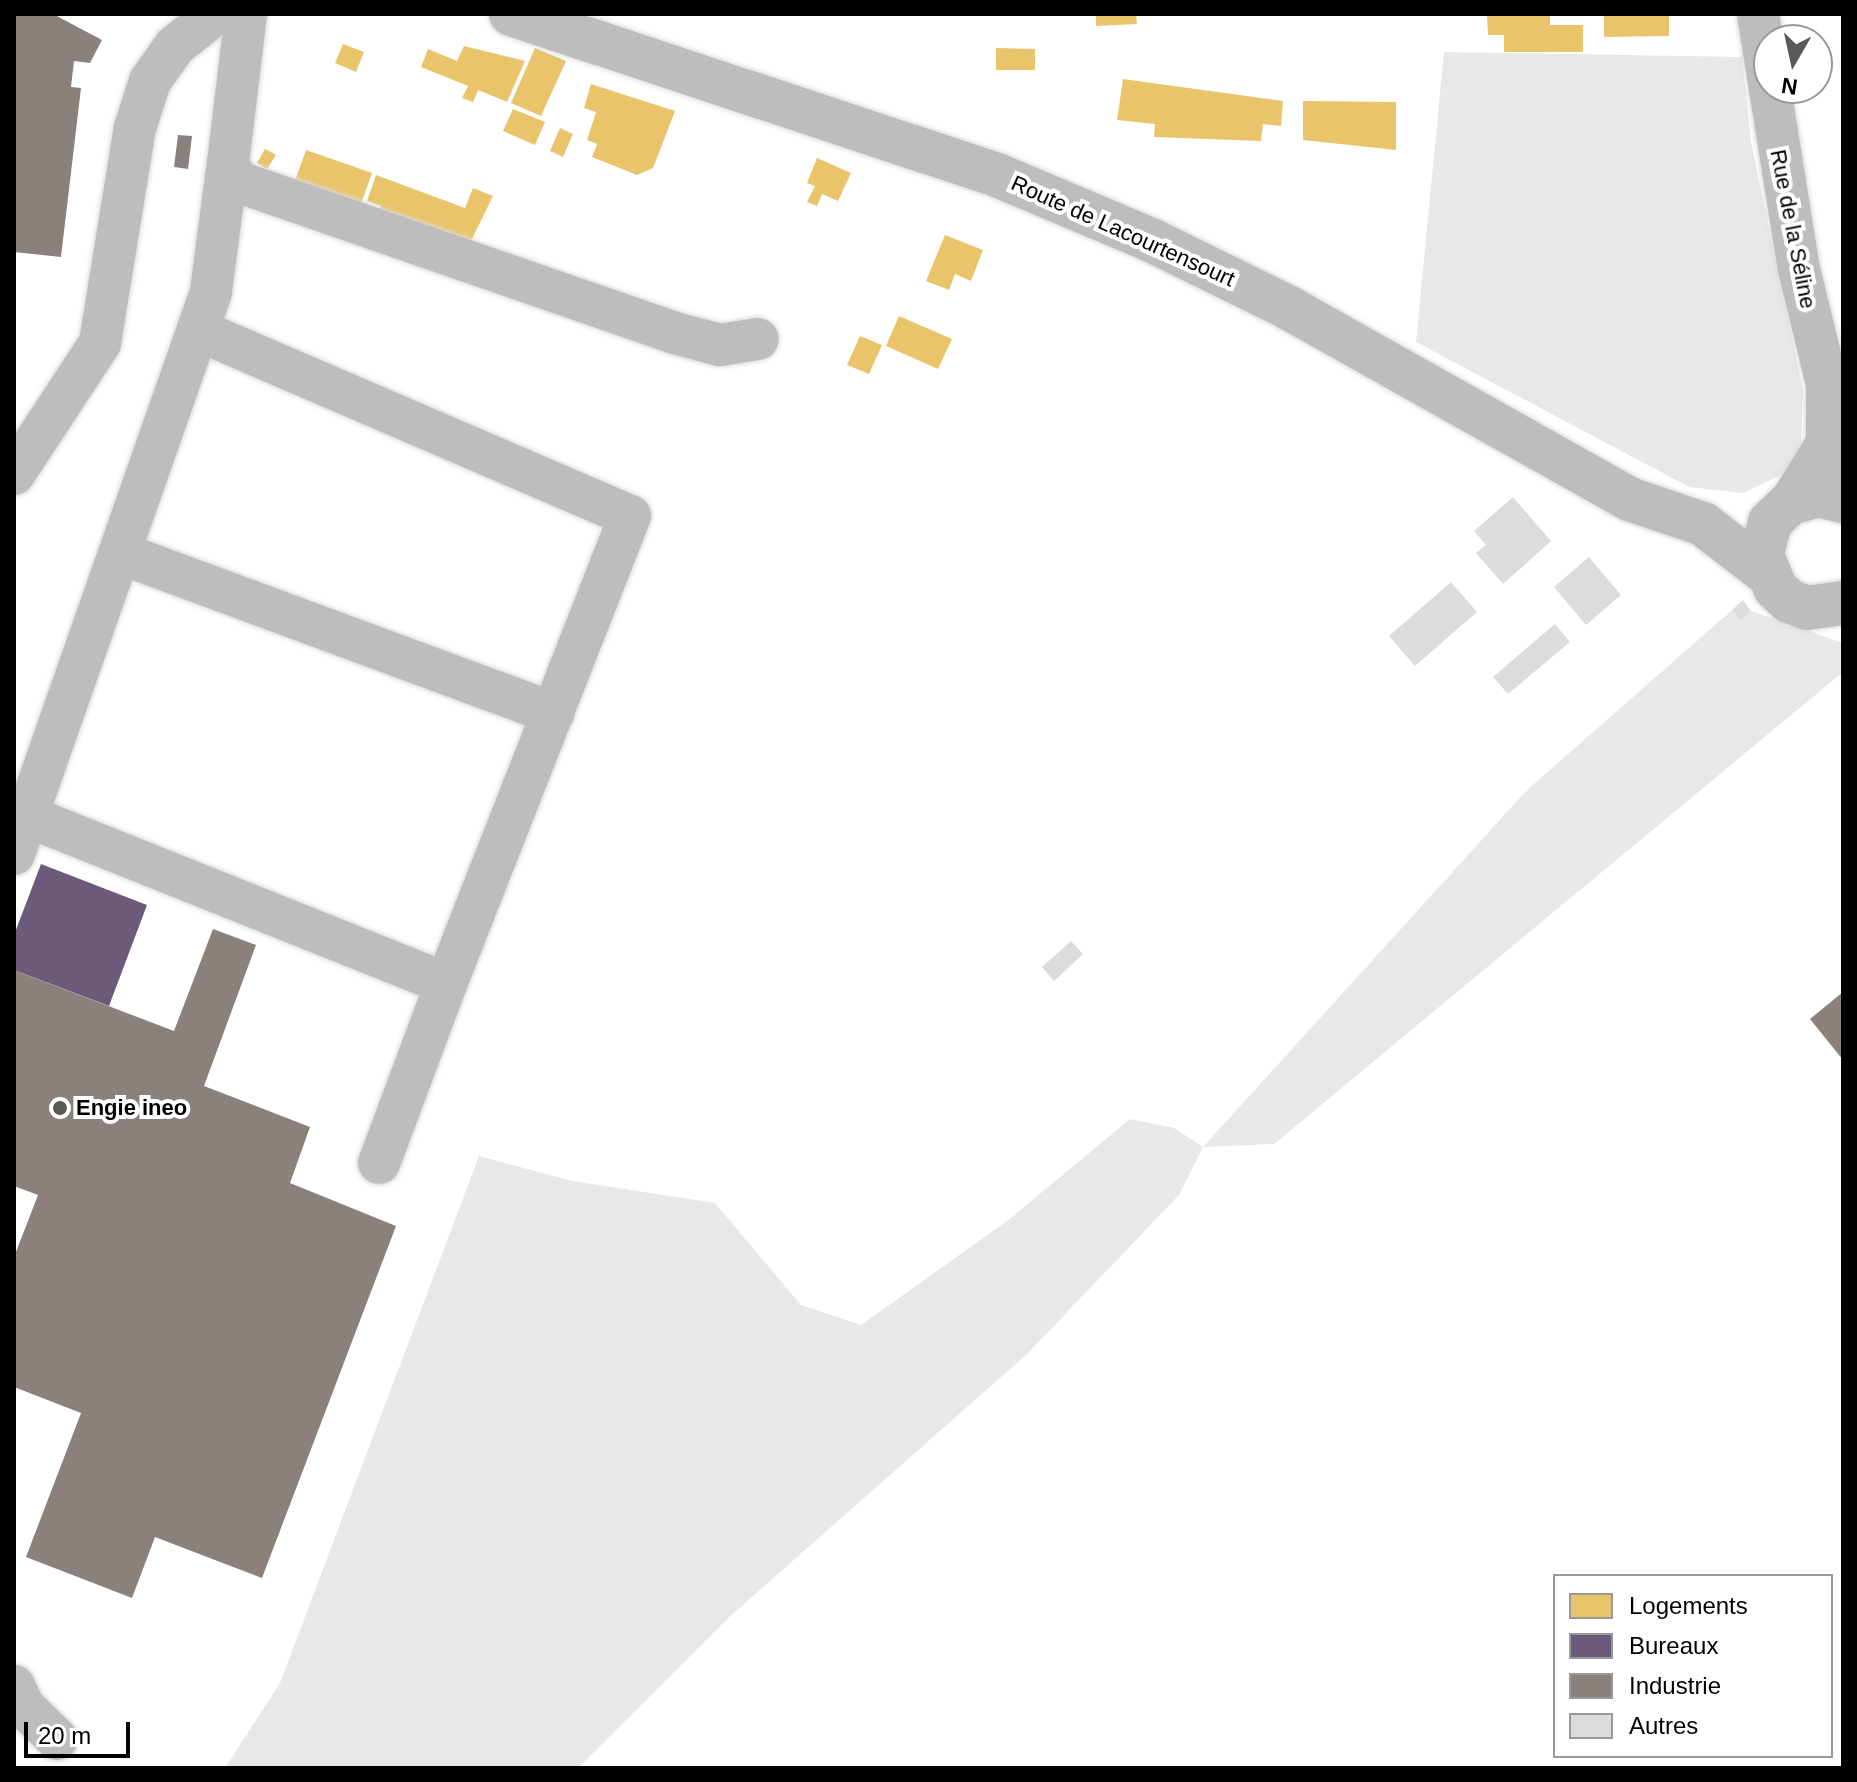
<!DOCTYPE html>
<html>
<head>
<meta charset="utf-8">
<style>
	body { margin:0 }
	#map { position:relative; width:1857px; height:1782px; overflow:hidden; background:#fff; font-family:Arial,sans-serif }
	div>[style] { position:absolute }
	[style*='--x'] { left:calc(var(--x)*1px); top:calc(var(--y)*1px); width:calc(var(--w)*1px); rotate:calc(var(--a)*1deg) }
	.green>* { inset:0; background:#e8e8e8 }
	.homes>* { inset:0; background:#e9c46a }
	.offices>* { inset:0; background:#6d597a }
	.industry>* { inset:0; background:#8a817c }
	.building>* { inset:0; background:#dcdcdc }
	.roads { filter:drop-shadow(0 0 2px #dbdbdb) drop-shadow(0 0 2px #dbdbdb) }
	.minor>* { height:42px; margin:-21px; padding:0 21px; transform-origin:21px; border-radius:21px; background:#bdbdbd }
	.major>* { height:44px; margin:-22px; padding:0 22px; transform-origin:22px; border-radius:22px; background:#bdbdbd }
	.dots>* { width:22px; height:22px; translate:-50% -50%; box-sizing:border-box; border:4px solid #fff; border-radius:50% }
	span { translate:-50% -50%; white-space:nowrap; text-align:center; line-height:1.15; -webkit-text-stroke:8px #fff; paint-order:stroke }
	.street-label { font-size:22px; color:#000 }
	.poi-label { font-size:22px; color:#000; font-weight:700 }
	.left { translate:0 -50%; text-align:left }
	.frame { position:absolute; inset:0; border:16px solid #000; pointer-events:none }
	.legend { position:absolute; left:1553px; top:1574px; width:280px; height:184px; box-sizing:border-box; background:#fff; border:2px solid #999; margin:0; padding:10px 14px; list-style:none; font-size:24px; color:#000 }
	.legend li { display:flex; align-items:center; gap:16px; height:40px }
	.legend b { width:40px; border:2px solid #999 }
	.north { position:absolute; left:1753px; top:24px; width:80px; height:80px; box-sizing:border-box; background:#fff; border:2px solid #999; border-radius:50%; rotate:189deg; font-size:22px; font-weight:700; line-height:32px; text-align:center; color:#000 }
	.north::after { content:''; display:block; margin:auto; width:28px; height:36px; background:#595959; clip-path:polygon(50% 0,100% 100%,50% 72%,0 100%) }
	.scale { position:absolute; left:24px; top:1722px; width:106px; height:36px; box-sizing:border-box; border:4px solid #000; border-top:0; padding-left:10px; font-size:24px; line-height:28px; white-space:nowrap; color:#000; -webkit-text-stroke:6px #fff; paint-order:stroke }
</style>
</head>
<body>
<div id="map">
	<div class="green">
		<i style="clip-path:polygon(1444px 52px,1742px 57px,1751px 142px,1803px 390px,1801px 444px,1783px 474px,1743px 493px,1689px 487px,1416px 342px)"></i>
		<i style="clip-path:polygon(1732px 610px,1740px 619px,1751px 611px,1843px 643px,1843px 672px,1274px 1144px,1203px 1147px,1179px 1195px,1027px 1354px,736px 1611px,578px 1768px,225px 1768px,280px 1683px,479px 1156px,572px 1181px,715px 1203px,801px 1305px,861px 1325px,1007px 1221px,1130px 1119px,1174px 1128px,1203px 1147px,1526px 791px)"></i>
	</div>
	<div class="homes">
		<i style="clip-path:polygon(1096px 14px,1136px 14px,1137px 24px,1096px 26px)"></i>
		<i style="clip-path:polygon(1487px 14px,1550px 14px,1550px 25px,1583px 25px,1583px 52px,1504px 52px,1504px 35px,1488px 35px)"></i>
		<i style="clip-path:polygon(1604px 14px,1669px 14px,1669px 36px,1604px 37px)"></i>
		<i style="clip-path:polygon(343px 44px,364px 52px,356px 72px,335px 63px)"></i>
		<i style="clip-path:polygon(464px 46px,525px 61px,507px 102px,478px 90px,473px 102px,462px 98px,468px 86px,421px 67px,428px 49px,457px 61px)"></i>
		<i style="clip-path:polygon(535px 48px,566px 61px,541px 116px,511px 103px)"></i>
		<i style="clip-path:polygon(996px 48px,1035px 49px,1035px 70px,996px 70px)"></i>
		<i style="clip-path:polygon(1123px 79px,1283px 101px,1281px 126px,1263px 124px,1261px 141px,1154px 137px,1155px 124px,1117px 120px)"></i>
		<i style="clip-path:polygon(591px 84px,675px 111px,653px 168px,637px 175px,592px 157px,597px 144px,587px 140px,596px 112px,584px 108px)"></i>
		<i style="clip-path:polygon(1303px 101px,1396px 102px,1396px 150px,1303px 140px)"></i>
		<i style="clip-path:polygon(513px 109px,545px 122px,535px 145px,503px 131px)"></i>
		<i style="clip-path:polygon(560px 128px,573px 134px,563px 157px,550px 151px)"></i>
		<i style="clip-path:polygon(265px 149px,276px 155px,267px 169px,257px 163px)"></i>
		<i style="clip-path:polygon(306px 150px,372px 173px,360px 207px,294px 183px)"></i>
		<i style="clip-path:polygon(817px 158px,851px 173px,838px 201px,822px 194px,817px 206px,807px 202px,815px 186px,807px 183px)"></i>
		<i style="clip-path:polygon(376px 175px,465px 208px,473px 188px,493px 196px,468px 247px,378px 215px,381px 206px,367px 201px)"></i>
		<i style="clip-path:polygon(945px 235px,983px 250px,971px 281px,955px 274px,949px 290px,926px 281px)"></i>
		<i style="clip-path:polygon(899px 316px,952px 339px,938px 369px,886px 346px)"></i>
		<i style="clip-path:polygon(860px 336px,882px 345px,869px 374px,847px 365px)"></i>
	</div>
	<div class="offices">
		<i style="clip-path:polygon(41px 864px,147px 905px,109px 1006px,14px 970px,14px 935px)"></i>
	</div>
	<div class="industry">
		<i style="clip-path:polygon(14px 14px,53px 14px,102px 40px,90px 63px,74px 61px,71px 87px,81px 88px,61px 257px,14px 252px)"></i>
		<i style="clip-path:polygon(178px 135px,192px 136px,188px 169px,174px 167px)"></i>
		<i style="clip-path:polygon(213px 929px,256px 945px,204px 1086px,310px 1127px,290px 1183px,396px 1226px,262px 1578px,155px 1537px,132px 1598px,26px 1557px,81px 1413px,14px 1387px,14px 1257px,38px 1195px,14px 1186px,14px 970px,174px 1031px)"></i>
		<i style="clip-path:polygon(1843px 992px,1843px 1060px,1810px 1019px)"></i>
	</div>
	<div class="building">
		<i style="clip-path:polygon(1513px 497px,1551px 541px,1503px 584px,1476px 553px,1486px 545px,1474px 531px)"></i>
		<i style="clip-path:polygon(1589px 557px,1621px 595px,1586px 625px,1554px 587px)"></i>
		<i style="clip-path:polygon(1451px 582px,1477px 612px,1415px 666px,1389px 636px)"></i>
		<i style="clip-path:polygon(1743px 600px,1751px 611px,1741px 620px,1732px 610px)"></i>
		<i style="clip-path:polygon(1555px 624px,1570px 642px,1508px 694px,1493px 677px)"></i>
		<i style="clip-path:polygon(1071px 941px,1083px 954px,1054px 981px,1042px 967px)"></i>
	</div>
	<div class="roads">
		<div class="minor">
			<i style="--x:246;--y:14;--w:149;--a:96.9"></i>
			<i style="--x:228;--y:162;--w:21;--a:67"></i>
			<i style="--x:236;--y:181;--w:468;--a:19.1"></i>
			<i style="--x:678;--y:334;--w:43;--a:14.7"></i>
			<i style="--x:720;--y:345;--w:38;--a:-9"></i>
			<i style="--x:1758;--y:14;--w:254;--a:80.9"></i>
			<i style="--x:1798;--y:265;--w:122;--a:76.3"></i>
			<i style="--x:1827;--y:384;--w:59;--a:90"></i>
			<i style="--x:1827;--y:443;--w:33;--a:61"></i>
			<i style="--x:228;--y:162;--w:131;--a:97.5"></i>
			<i style="--x:211;--y:292;--w:555;--a:109.35"></i>
			<i style="--x:27;--y:816;--w:451;--a:21.8"></i>
			<i style="--x:446;--y:984;--w:191;--a:110.5"></i>
			<i style="--x:198;--y:330;--w:470;--a:23.3"></i>
			<i style="--x:630;--y:516;--w:503;--a:111.46"></i>
			<i style="--x:14;--y:474;--w:157;--a:-56.7"></i>
			<i style="--x:100;--y:343;--w:218;--a:-80.8"></i>
			<i style="--x:135;--y:128;--w:49;--a:-72.3"></i>
			<i style="--x:150;--y:81;--w:43;--a:-54.5"></i>
			<i style="--x:175;--y:46;--w:51;--a:-38.7"></i>
			<i style="--x:1790;--y:503;--w:70;--a:-58.3"></i>
			<i style="--x:120;--y:553;--w:462;--a:20.3"></i>
			<i style="--x:14;--y:854;--w:40;--a:-71.1"></i>
			<i style="--x:14;--y:1686;--w:23;--a:65"></i>
			<i style="--x:24;--y:1707;--w:46;--a:44.1"></i>
		</div>
		<div class="major">
			<i style="--x:511;--y:14;--w:512;--a:18.33"></i>
			<i style="--x:997;--y:175;--w:169;--a:22.9"></i>
			<i style="--x:1153;--y:241;--w:152;--a:26.2"></i>
			<i style="--x:1289;--y:308;--w:390;--a:29.3"></i>
			<i style="--x:1629;--y:499;--w:78;--a:18.7"></i>
			<i style="--x:1703;--y:524;--w:78;--a:37.7"></i>
			<i style="--x:1843;--y:501;--w:26;--a:-167"></i>
			<i style="--x:1818;--y:495;--w:29;--a:164"></i>
			<i style="--x:1790;--y:503;--w:28;--a:136"></i>
			<i style="--x:1770;--y:522;--w:34;--a:104"></i>
			<i style="--x:1762;--y:555;--w:35;--a:68"></i>
			<i style="--x:1775;--y:588;--w:19;--a:43"></i>
			<i style="--x:1789;--y:601;--w:19;--a:21"></i>
			<i style="--x:1807;--y:608;--w:36;--a:-8"></i>
		</div>
	</div>
	<div class="dots">
		<i style="left:60px;top:1108px;background:#595959"></i>
	</div>
	<div class="street-label">
		<span style="left:1793px;top:229px;rotate:79deg">Rue de la Séline</span>
		<span style="left:1123px;top:231px;rotate:24deg">Route de Lacourtensourt</span>
	</div>
	<div class="poi-label">
		<span class="left" style="left:76px;top:1108px">Engie ineo</span>
	</div>
	<div class="frame"></div>
	<ul class="legend">
	<li><b style="height:22px;background:#e9c46a"></b>Logements</li>
	<li><b style="height:22px;background:#6d597a"></b>Bureaux</li>
	<li><b style="height:22px;background:#8a817c"></b>Industrie</li>
	<li><b style="height:22px;background:#dcdcdc"></b>Autres</li>
	</ul>
	<div class="north">N</div>
	<div class="scale">20 m</div>
</div>
</body>
</html>
